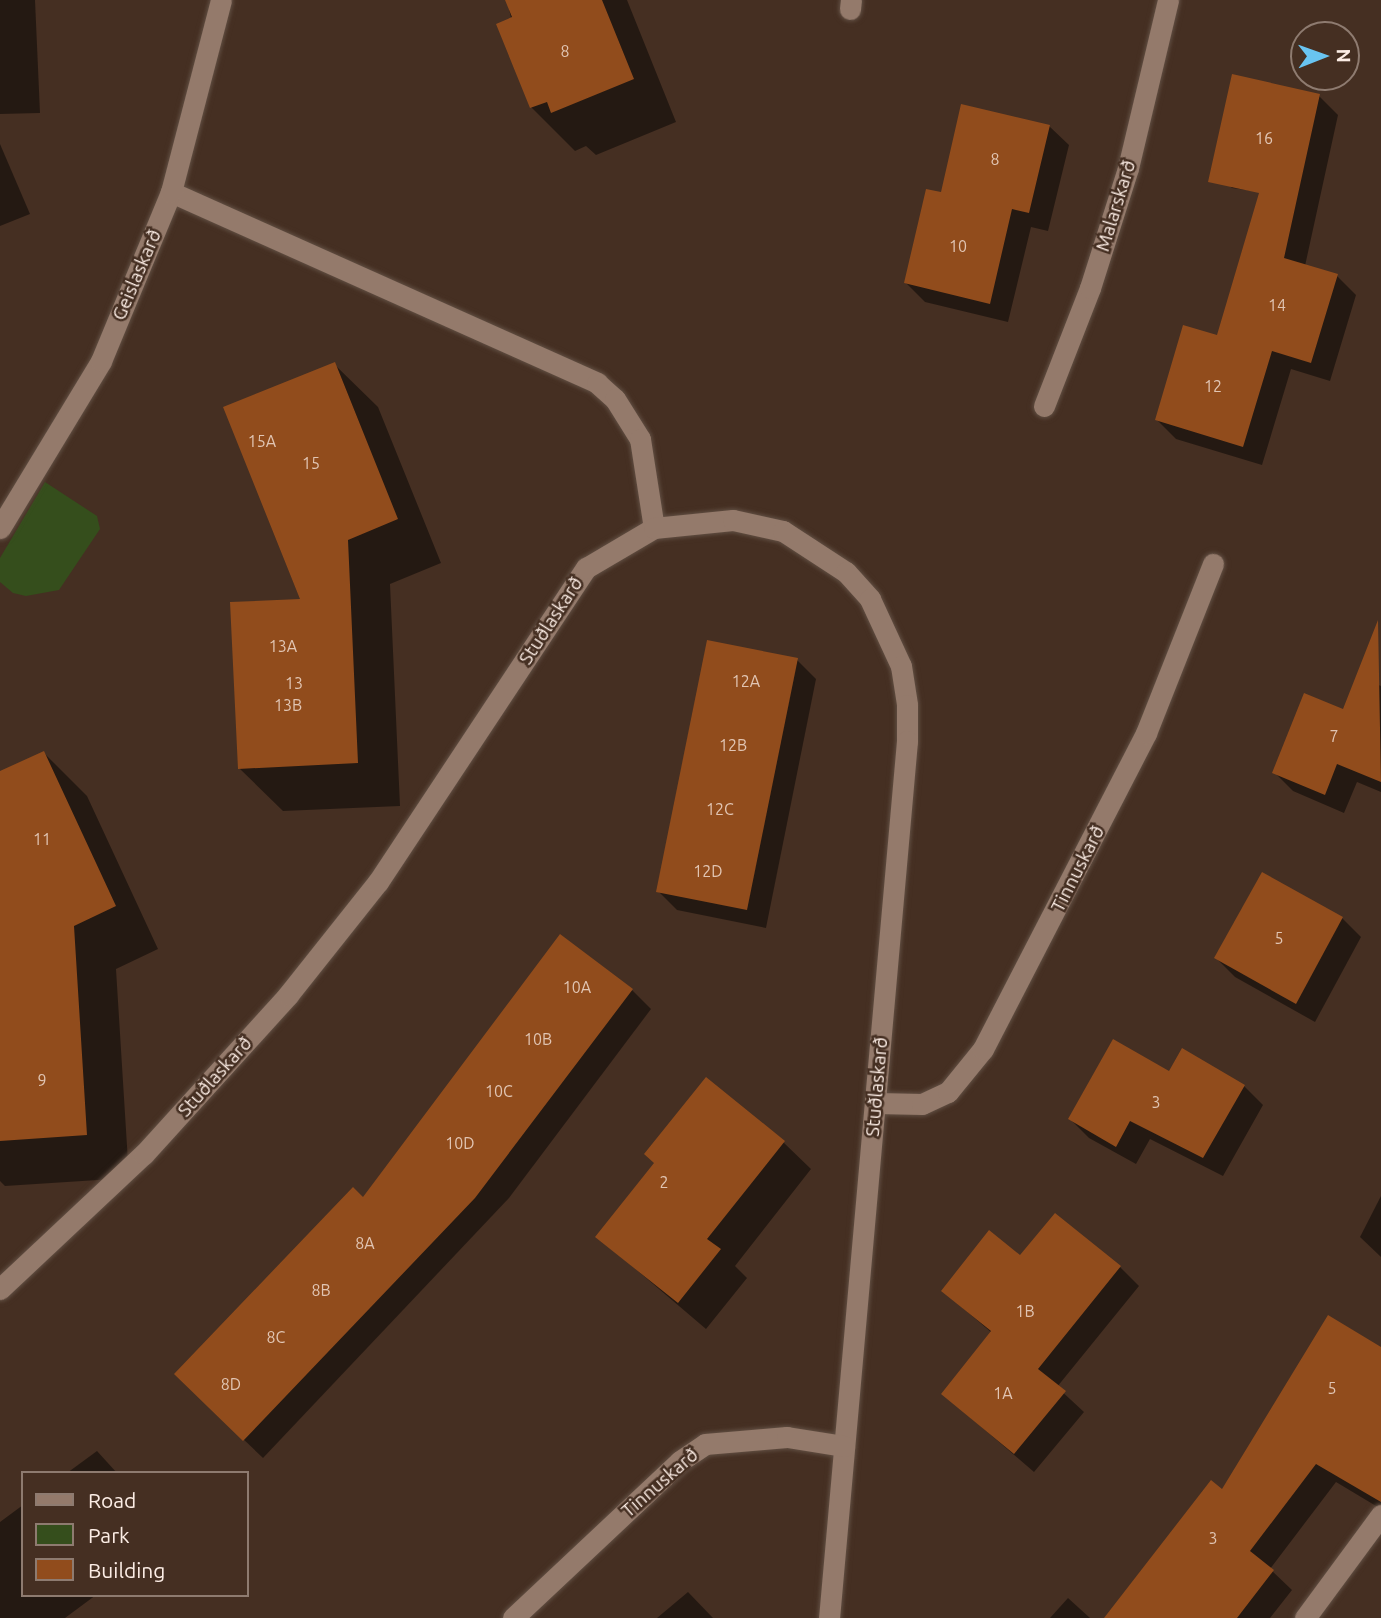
<!DOCTYPE html>
<html>
<head>
<meta charset="utf-8">
<style>
	body { margin:0 }
	#map { position:relative; width:1381px; height:1618px; overflow:hidden; background:#452f22; font-family:Ubuntu,sans-serif }
	div>[style] { position:absolute }
	[style*='--x'] { left:calc(var(--x)*1px); top:calc(var(--y)*1px); width:calc(var(--w)*1px); rotate:calc(var(--a)*1deg) }
	.green>* { inset:0; background:#354e1c }
	.shadow>* { inset:0; background:#0007 }
	.building>* { inset:0; background:#914c1c }
	.roads { filter:drop-shadow(0 0 2px #614f43) drop-shadow(0 0 2px #614f43) }
	.street>* { height:21px; margin:-10.5px; padding:0 10.5px; transform-origin:10.5px; border-radius:10.5px; background:#947a6b }
	span { translate:-50% -50%; white-space:nowrap; text-align:center; line-height:1.15; -webkit-text-stroke:5px #452f22; paint-order:stroke }
	.number-label { font-size:16px; color:#e1c5b3 }
	.number-label span { -webkit-text-stroke-width:0 }
	.street-label { font-size:19px; color:#fcede5 }
	.legend { position:absolute; left:21px; top:1471px; width:228px; height:126px; box-sizing:border-box; background:#452f22; border:2px solid #8e7b70; margin:0; padding:9px 12px; list-style:none; font-size:21px; color:#fcede5 }
	.legend li { display:flex; align-items:center; gap:14px; height:35px }
	.legend b { width:35px; border:2px solid #8e7b70 }
	.north { position:absolute; left:1290px; top:21px; width:70px; height:70px; box-sizing:border-box; background:#452f22; border:2px solid #8e7b70; border-radius:50%; rotate:89deg; font-size:19px; font-weight:700; line-height:28px; text-align:center; color:#fcede5 }
	.north::after { content:''; display:block; margin:auto; width:24px; height:32px; background:#69c4f1; clip-path:polygon(50% 0,100% 100%,50% 72%,0 100%) }
</style>
</head>
<body>
<div id="map">
	<div class="green">
		<i style="clip-path:polygon(45px 482px,97px 516px,100px 529px,59px 590px,26px 596px,13px 593px,0 582px,0 558px)"></i>
	</div>
	<div class="shadow">
		<i style="clip-path:polygon(0 0,35px 0,40px 113px,0 114px)"></i>
		<i style="clip-path:polygon(507px 0,627px 0,676px 122px,596px 155px,586px 146px,575px 151px,531px 107px)"></i>
		<i style="clip-path:polygon(1319px 96px,1338px 115px,1305px 266px,1337px 276px,1356px 295px,1330px 381px,1291px 369px,1262px 465px,1176px 439px,1157px 420px,1219px 337px,1261px 192px,1232px 188px,1213px 169px)"></i>
		<i style="clip-path:polygon(1049px 126px,1069px 145px,1048px 231px,1031px 227px,1008px 322px,925px 302px,906px 283px,942px 194px)"></i>
		<i style="clip-path:polygon(0 144px,30px 214px,0 226px)"></i>
		<i style="clip-path:polygon(334px 364px,378px 407px,441px 563px,390px 584px,400px 806px,283px 811px,239px 768px,303px 600px)"></i>
		<i style="clip-path:polygon(797px 660px,816px 679px,766px 928px,677px 910px,658px 891px)"></i>
		<i style="clip-path:polygon(1358px 677px,1381px 686px,1381px 792px,1357px 782px,1344px 813px,1293px 791px,1274px 772px,1344px 711px)"></i>
		<i style="clip-path:polygon(44px 753px,87px 796px,158px 949px,116px 969px,129px 1178px,5px 1186px,0 1181px,0 773px)"></i>
		<i style="clip-path:polygon(1342px 918px,1361px 937px,1315px 1022px,1235px 977px,1216px 958px)"></i>
		<i style="clip-path:polygon(632px 990px,651px 1009px,509px 1198px,263px 1458px,195px 1393px,364px 1199px)"></i>
		<i style="clip-path:polygon(1170px 1073px,1244px 1086px,1263px 1105px,1223px 1176px,1150px 1139px,1136px 1164px,1089px 1138px,1070px 1119px)"></i>
		<i style="clip-path:polygon(783px 1142px,811px 1169px,735px 1266px,747px 1278px,706px 1329px,598px 1237px)"></i>
		<i style="clip-path:polygon(1381px 1196px,1381px 1257px,1360px 1237px)"></i>
		<i style="clip-path:polygon(1120px 1267px,1139px 1286px,1057px 1387px,1084px 1412px,1034px 1472px,943px 1394px,992px 1333px,943px 1291px)"></i>
		<i style="clip-path:polygon(1381px 1349px,1381px 1509px,1336px 1482px,1270px 1569px,1292px 1590px,1270px 1618px,1107px 1618px,1223px 1491px)"></i>
		<i style="clip-path:polygon(97px 1451px,117px 1473px,67px 1473px)"></i>
		<i style="clip-path:polygon(23px 1505px,23px 1595px,96px 1595px,65px 1618px,0 1618px,0 1522px)"></i>
		<i style="clip-path:polygon(688px 1592px,713px 1618px,657px 1618px)"></i>
		<i style="clip-path:polygon(1068px 1598px,1090px 1618px,1050px 1618px)"></i>
	</div>
	<div class="building">
		<i style="clip-path:polygon(505px 0,602px 0,634px 79px,551px 113px,547px 102px,530px 108px,496px 24px,512px 17px)"></i>
		<i style="clip-path:polygon(1232px 74px,1320px 94px,1284px 258px,1338px 274px,1311px 363px,1272px 351px,1243px 447px,1155px 420px,1183px 325px,1217px 335px,1259px 193px,1208px 182px)"></i>
		<i style="clip-path:polygon(961px 104px,1050px 125px,1029px 213px,1012px 209px,990px 304px,904px 283px,926px 189px,941px 192px)"></i>
		<i style="clip-path:polygon(335px 362px,398px 519px,348px 540px,358px 763px,238px 769px,230px 602px,300px 599px,223px 407px)"></i>
		<i style="clip-path:polygon(1378px 620px,1381px 782px,1337px 764px,1325px 795px,1272px 773px,1304px 693px,1343px 709px)"></i>
		<i style="clip-path:polygon(707px 640px,798px 658px,747px 910px,656px 892px)"></i>
		<i style="clip-path:polygon(44px 751px,116px 906px,74px 926px,87px 1135px,0 1141px,0 771px)"></i>
		<i style="clip-path:polygon(1262px 872px,1343px 917px,1296px 1004px,1214px 958px)"></i>
		<i style="clip-path:polygon(560px 934px,633px 989px,475px 1198px,243px 1441px,174px 1374px,353px 1187px,363px 1197px)"></i>
		<i style="clip-path:polygon(1113px 1039px,1169px 1071px,1182px 1048px,1245px 1085px,1203px 1158px,1130px 1121px,1116px 1147px,1068px 1119px)"></i>
		<i style="clip-path:polygon(706px 1077px,785px 1141px,707px 1239px,721px 1249px,678px 1303px,595px 1237px,654px 1163px,644px 1154px)"></i>
		<i style="clip-path:polygon(1055px 1213px,1121px 1266px,1038px 1369px,1066px 1391px,1014px 1454px,941px 1394px,991px 1331px,941px 1291px,989px 1230px,1020px 1255px)"></i>
		<i style="clip-path:polygon(1328px 1315px,1381px 1347px,1381px 1502px,1316px 1464px,1250px 1551px,1274px 1570px,1237px 1618px,1104px 1618px,1211px 1480px,1222px 1489px)"></i>
	</div>
	<div class="roads">
		<div class="street">
			<i style="--x:850;--y:9;--w:9;--a:-84"></i>
			<i style="--x:171;--y:192;--w:467;--a:24.1"></i>
			<i style="--x:597;--y:383;--w:24;--a:42"></i>
			<i style="--x:615;--y:399;--w:47;--a:58"></i>
			<i style="--x:640;--y:439;--w:90;--a:81.1"></i>
			<i style="--x:1044;--y:406;--w:127;--a:-68.7"></i>
			<i style="--x:1090;--y:288;--w:126;--a:-72.4"></i>
			<i style="--x:1128;--y:168;--w:173;--a:-76.6"></i>
			<i style="--x:0;--y:528;--w:195;--a:-58.8"></i>
			<i style="--x:101;--y:361;--w:183;--a:-67.5"></i>
			<i style="--x:171;--y:192;--w:198;--a:-75.4"></i>
			<i style="--x:876;--y:1103;--w:46;--a:1.2"></i>
			<i style="--x:922;--y:1104;--w:29;--a:-25"></i>
			<i style="--x:948;--y:1092;--w:55;--a:-50.9"></i>
			<i style="--x:983;--y:1049;--w:356;--a:-62.7"></i>
			<i style="--x:1146;--y:733;--w:182;--a:-68.4"></i>
			<i style="--x:0;--y:1289;--w:197;--a:-43.2"></i>
			<i style="--x:144;--y:1154;--w:215;--a:-47.8"></i>
			<i style="--x:288;--y:995;--w:144;--a:-51.5"></i>
			<i style="--x:378;--y:882;--w:377;--a:-56.5"></i>
			<i style="--x:586;--y:568;--w:79;--a:-30.5"></i>
			<i style="--x:654;--y:528;--w:79;--a:-5.8"></i>
			<i style="--x:733;--y:520;--w:51;--a:12.4"></i>
			<i style="--x:783;--y:531;--w:75;--a:33.1"></i>
			<i style="--x:846;--y:572;--w:36;--a:48"></i>
			<i style="--x:870;--y:599;--w:74;--a:65.2"></i>
			<i style="--x:901;--y:666;--w:39;--a:81"></i>
			<i style="--x:907;--y:705;--w:36;--a:90"></i>
			<i style="--x:907;--y:741;--w:880;--a:95.08"></i>
			<i style="--x:513;--y:1618;--w:229;--a:-43.2"></i>
			<i style="--x:680;--y:1461;--w:30;--a:-34"></i>
			<i style="--x:705;--y:1444;--w:82;--a:-4.9"></i>
			<i style="--x:787;--y:1437;--w:58;--a:9"></i>
			<i style="--x:1305;--y:1618;--w:128;--a:-53.6"></i>
		</div>
	</div>
	<div class="number-label">
		<span style="left:565px;top:51px">8</span>
		<span style="left:1264px;top:138px">16</span>
		<span style="left:995px;top:159px">8</span>
		<span style="left:958px;top:246px">10</span>
		<span style="left:1277px;top:305px">14</span>
		<span style="left:1213px;top:386px">12</span>
		<span style="left:262px;top:441px">15A</span>
		<span style="left:311px;top:463px">15</span>
		<span style="left:283px;top:646px">13A</span>
		<span style="left:746px;top:681px">12A</span>
		<span style="left:294px;top:683px">13</span>
		<span style="left:288px;top:705px">13B</span>
		<span style="left:1334px;top:736px">7</span>
		<span style="left:733px;top:745px">12B</span>
		<span style="left:720px;top:809px">12C</span>
		<span style="left:42px;top:839px">11</span>
		<span style="left:708px;top:871px">12D</span>
		<span style="left:1279px;top:938px">5</span>
		<span style="left:577px;top:987px">10A</span>
		<span style="left:538px;top:1039px">10B</span>
		<span style="left:42px;top:1080px">9</span>
		<span style="left:499px;top:1091px">10C</span>
		<span style="left:1156px;top:1102px">3</span>
		<span style="left:460px;top:1143px">10D</span>
		<span style="left:664px;top:1182px">2</span>
		<span style="left:365px;top:1243px">8A</span>
		<span style="left:321px;top:1290px">8B</span>
		<span style="left:1025px;top:1311px">1B</span>
		<span style="left:276px;top:1337px">8C</span>
		<span style="left:231px;top:1384px">8D</span>
		<span style="left:1332px;top:1388px">5</span>
		<span style="left:1003px;top:1393px">1A</span>
		<span style="left:1213px;top:1538px">3</span>
	</div>
	<div class="street-label">
		<span style="left:1116px;top:206px;rotate:-73deg">Malarskarð</span>
		<span style="left:137px;top:275px;rotate:-67deg">Geislaskarð</span>
		<span style="left:551px;top:621px;rotate:-57deg">Stuðlaskarð</span>
		<span style="left:1078px;top:869px;rotate:-63deg">Tinnuskarð</span>
		<span style="left:215px;top:1077px;rotate:-48deg">Stuðlaskarð</span>
		<span style="left:877px;top:1087px;rotate:-85deg">Stuðlaskarð</span>
		<span style="left:660px;top:1483px;rotate:-41deg">Tinnuskarð</span>
	</div>
	<ul class="legend">
	<li><b style="height:9px;background:#947a6b"></b>Road</li>
	<li><b style="height:19px;background:#354e1c"></b>Park</li>
	<li><b style="height:19px;background:#914c1c"></b>Building</li>
	</ul>
	<div class="north">N</div>
</div>
</body>
</html>
